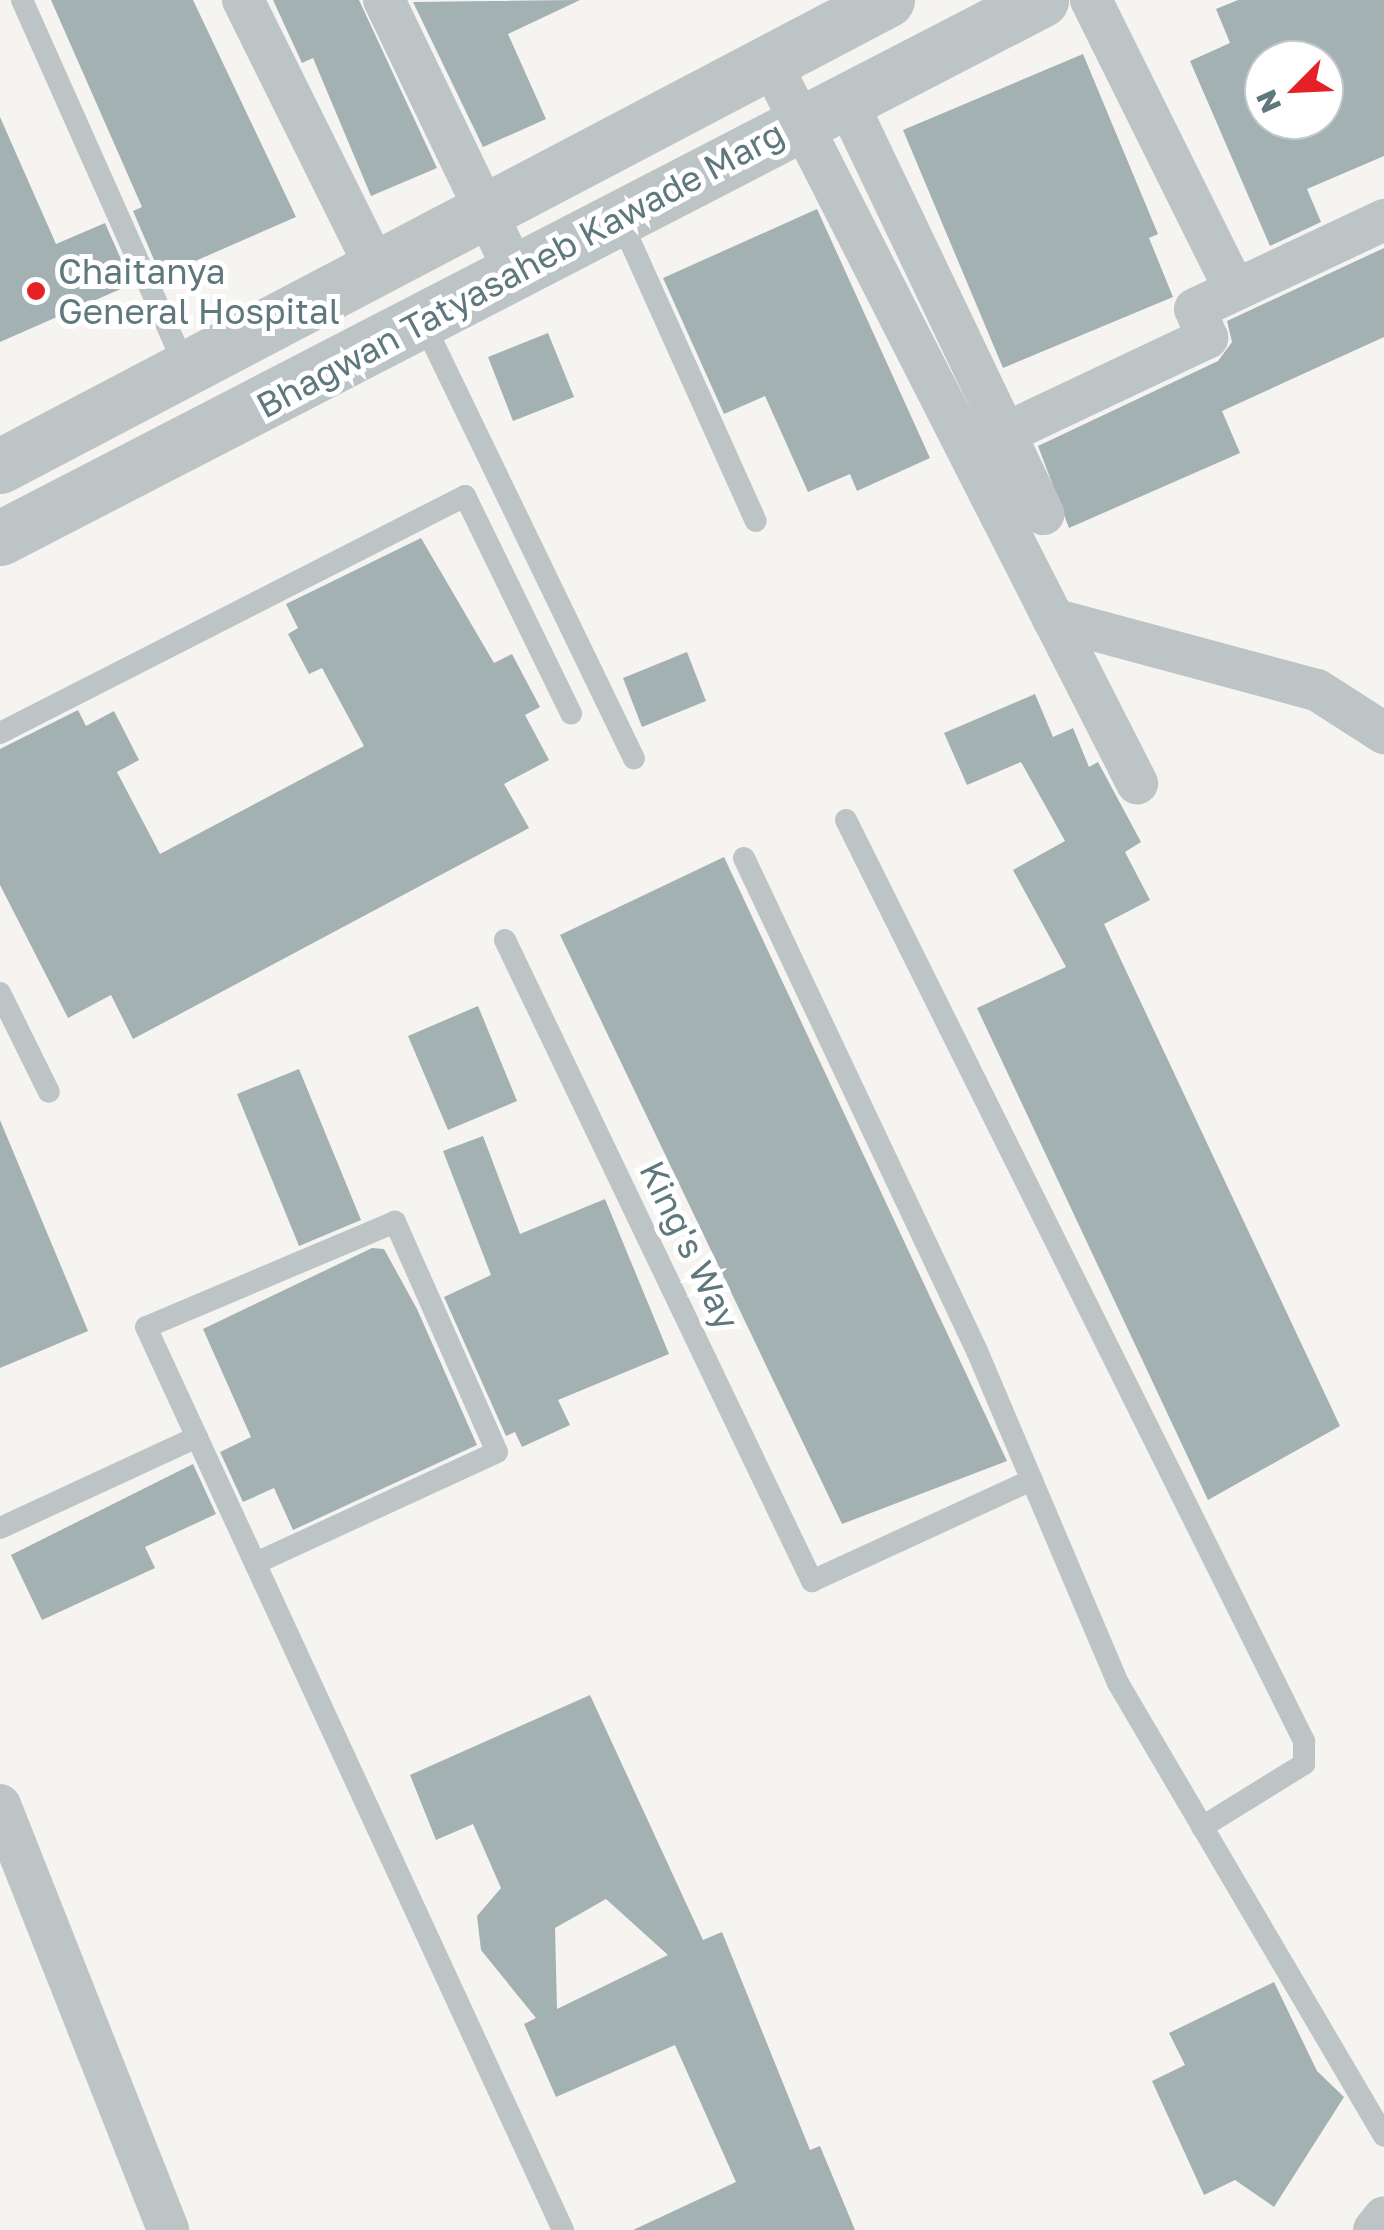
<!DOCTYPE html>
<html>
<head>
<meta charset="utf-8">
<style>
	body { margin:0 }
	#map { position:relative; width:1384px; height:2230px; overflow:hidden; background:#f5f4f1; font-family:"Golos Text",sans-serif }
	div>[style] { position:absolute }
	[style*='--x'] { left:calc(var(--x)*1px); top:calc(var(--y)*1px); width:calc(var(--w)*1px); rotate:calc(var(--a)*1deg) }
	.building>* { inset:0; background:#a4b1b3 }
	.service>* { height:22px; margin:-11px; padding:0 11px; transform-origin:11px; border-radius:11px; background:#bdc4c6 }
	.minor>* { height:42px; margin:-21px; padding:0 21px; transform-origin:21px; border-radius:21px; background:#bdc4c6 }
	.tertiary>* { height:55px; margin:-27.5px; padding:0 27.5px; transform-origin:27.5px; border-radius:27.5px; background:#bdc4c6 }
	.dots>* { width:28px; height:28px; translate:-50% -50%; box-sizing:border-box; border:5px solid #fff; border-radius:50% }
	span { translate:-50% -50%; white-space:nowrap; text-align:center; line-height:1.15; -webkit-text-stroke:10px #fff; paint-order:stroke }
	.street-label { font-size:35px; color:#5f787d }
	.poi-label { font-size:35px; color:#5f787d }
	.left { translate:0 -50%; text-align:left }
	.north { position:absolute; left:1244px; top:40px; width:100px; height:100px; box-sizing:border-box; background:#fff; border:2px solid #bfc9cb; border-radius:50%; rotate:246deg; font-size:28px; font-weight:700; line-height:40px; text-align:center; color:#5f787d }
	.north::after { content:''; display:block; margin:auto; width:35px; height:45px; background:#e62025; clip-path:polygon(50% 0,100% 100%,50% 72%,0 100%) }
</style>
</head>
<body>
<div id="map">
	<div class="building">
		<i style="clip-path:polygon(51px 0,193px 0,296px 217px,161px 276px,133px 211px,142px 207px)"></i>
		<i style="clip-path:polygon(273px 0,359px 0,437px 168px,371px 196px,313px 58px,302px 63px)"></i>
		<i style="clip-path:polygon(580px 0,508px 34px,546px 119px,483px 147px,413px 2px)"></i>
		<i style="clip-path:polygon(evenodd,1238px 0,1384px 0,1384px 156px,1307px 189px,1321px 222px,1270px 246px,1190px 61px,1230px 43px,1216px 9px,1238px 0,1264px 60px,1324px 60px,1324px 120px,1264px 120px,1264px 60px)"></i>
		<i style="clip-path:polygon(1083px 54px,1158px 234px,1149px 238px,1173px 297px,1003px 368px,903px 130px)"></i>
		<i style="clip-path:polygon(0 117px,56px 244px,105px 223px,132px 284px,0 342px)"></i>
		<i style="clip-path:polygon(817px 209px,930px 458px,857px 491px,850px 474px,808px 492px,765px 396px,724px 414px,663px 278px)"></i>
		<i style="clip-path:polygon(1384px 248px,1384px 337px,1222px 411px,1240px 453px,1069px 528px,1038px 446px,1218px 361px,1232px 342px,1227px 321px)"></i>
		<i style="clip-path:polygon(548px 333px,574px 397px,513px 421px,488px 357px)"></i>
		<i style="clip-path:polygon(421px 538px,494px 663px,512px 654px,540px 707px,525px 715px,549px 760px,504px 784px,529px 828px,133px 1039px,111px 995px,68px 1018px,0 885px,0 749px,78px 710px,86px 726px,114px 711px,139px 760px,117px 772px,160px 854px,364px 746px,322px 668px,309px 674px,288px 634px,298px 628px,286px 604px)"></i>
		<i style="clip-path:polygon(687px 652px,706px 701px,642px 727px,623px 678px)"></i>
		<i style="clip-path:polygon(1035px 694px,1053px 737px,1073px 728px,1089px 767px,1098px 762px,1141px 842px,1125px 852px,1150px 900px,1104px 924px,1340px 1426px,1208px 1500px,977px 1008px,1066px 967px,1013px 870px,1065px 841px,1021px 762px,967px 785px,944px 733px)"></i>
		<i style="clip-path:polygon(724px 857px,1007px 1461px,842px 1524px,560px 935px)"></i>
		<i style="clip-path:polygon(478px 1006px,517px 1101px,448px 1130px,408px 1036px)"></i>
		<i style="clip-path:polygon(299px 1069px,361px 1220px,299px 1246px,237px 1094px)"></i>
		<i style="clip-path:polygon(0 1120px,88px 1331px,0 1368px)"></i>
		<i style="clip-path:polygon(483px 1136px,520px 1234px,605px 1199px,669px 1354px,558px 1400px,570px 1425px,522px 1447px,515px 1432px,506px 1436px,444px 1297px,491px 1275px,443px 1151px)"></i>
		<i style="clip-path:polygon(372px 1248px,384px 1249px,417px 1309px,477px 1445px,293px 1530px,274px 1488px,243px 1502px,220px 1452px,251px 1437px,203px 1329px)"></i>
		<i style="clip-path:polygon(193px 1464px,216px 1514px,145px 1547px,155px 1568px,42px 1620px,11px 1555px)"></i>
		<i style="clip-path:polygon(evenodd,590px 1695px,703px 1940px,722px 1932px,810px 2150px,820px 2146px,855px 2230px,633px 2230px,736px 2182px,675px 2045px,556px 2097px,524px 2024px,536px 2018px,481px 1950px,477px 1916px,501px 1888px,473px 1824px,436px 1840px,410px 1775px,590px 1695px,606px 1899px,668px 1955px,557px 2009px,555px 1928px,606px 1899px)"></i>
		<i style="clip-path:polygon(1274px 1982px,1317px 2071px,1344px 2097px,1274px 2207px,1235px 2180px,1204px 2195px,1152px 2081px,1185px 2065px,1169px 2033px)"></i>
	</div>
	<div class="service">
		<i style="--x:22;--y:0;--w:403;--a:66"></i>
		<i style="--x:620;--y:219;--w:331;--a:65.8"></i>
		<i style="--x:422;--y:320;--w:487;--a:64.2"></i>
		<i style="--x:0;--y:733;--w:522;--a:-27.01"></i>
		<i style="--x:465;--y:496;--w:242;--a:64"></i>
		<i style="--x:846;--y:820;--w:1029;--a:63.56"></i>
		<i style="--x:1304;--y:1741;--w:23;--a:90"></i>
		<i style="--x:1304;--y:1764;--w:120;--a:148.3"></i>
		<i style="--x:744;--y:858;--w:545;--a:64.7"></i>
		<i style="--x:977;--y:1351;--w:361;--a:67"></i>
		<i style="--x:1118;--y:1683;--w:525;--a:59.58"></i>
		<i style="--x:505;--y:940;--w:711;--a:64.41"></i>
		<i style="--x:812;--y:1581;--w:242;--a:-24.7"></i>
		<i style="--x:0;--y:993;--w:110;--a:63.7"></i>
		<i style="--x:0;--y:1528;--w:217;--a:-24.8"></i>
		<i style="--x:256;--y:1563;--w:265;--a:-24.7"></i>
		<i style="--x:497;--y:1452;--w:252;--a:-113.9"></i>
		<i style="--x:395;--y:1222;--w:270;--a:157.1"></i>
		<i style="--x:146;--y:1327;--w:995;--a:65.21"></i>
	</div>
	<div class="minor">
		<i style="--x:243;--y:0;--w:299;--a:63.6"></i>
		<i style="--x:384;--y:0;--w:300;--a:64.3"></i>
		<i style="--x:1091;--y:0;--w:324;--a:63.6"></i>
		<i style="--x:768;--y:58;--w:814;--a:63.03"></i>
		<i style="--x:845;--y:98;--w:461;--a:64.5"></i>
		<i style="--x:1004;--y:434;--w:225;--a:-25.3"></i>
		<i style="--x:1207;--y:338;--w:31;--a:-112"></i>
		<i style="--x:1195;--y:309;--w:209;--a:-25.2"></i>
		<i style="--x:1053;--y:619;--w:273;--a:15.1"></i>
		<i style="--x:1317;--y:690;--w:80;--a:32.7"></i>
		<i style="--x:0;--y:1805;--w:457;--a:68.4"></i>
		<i style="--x:1374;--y:2230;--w:16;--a:-52"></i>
	</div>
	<div class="tertiary">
		<i style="--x:0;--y:466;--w:1002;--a:-27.72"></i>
		<i style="--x:0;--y:538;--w:1172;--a:-27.33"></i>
	</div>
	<div class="dots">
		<i style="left:36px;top:291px;background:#e62025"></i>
	</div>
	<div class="street-label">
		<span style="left:520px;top:269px;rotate:-28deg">Bhagwan Tatyasaheb Kawade Marg</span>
		<span style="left:690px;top:1245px;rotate:64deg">King's Way</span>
	</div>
	<div class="poi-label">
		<span class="left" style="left:58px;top:291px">Chaitanya<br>General Hospital</span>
	</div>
	<div class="north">N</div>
</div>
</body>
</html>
